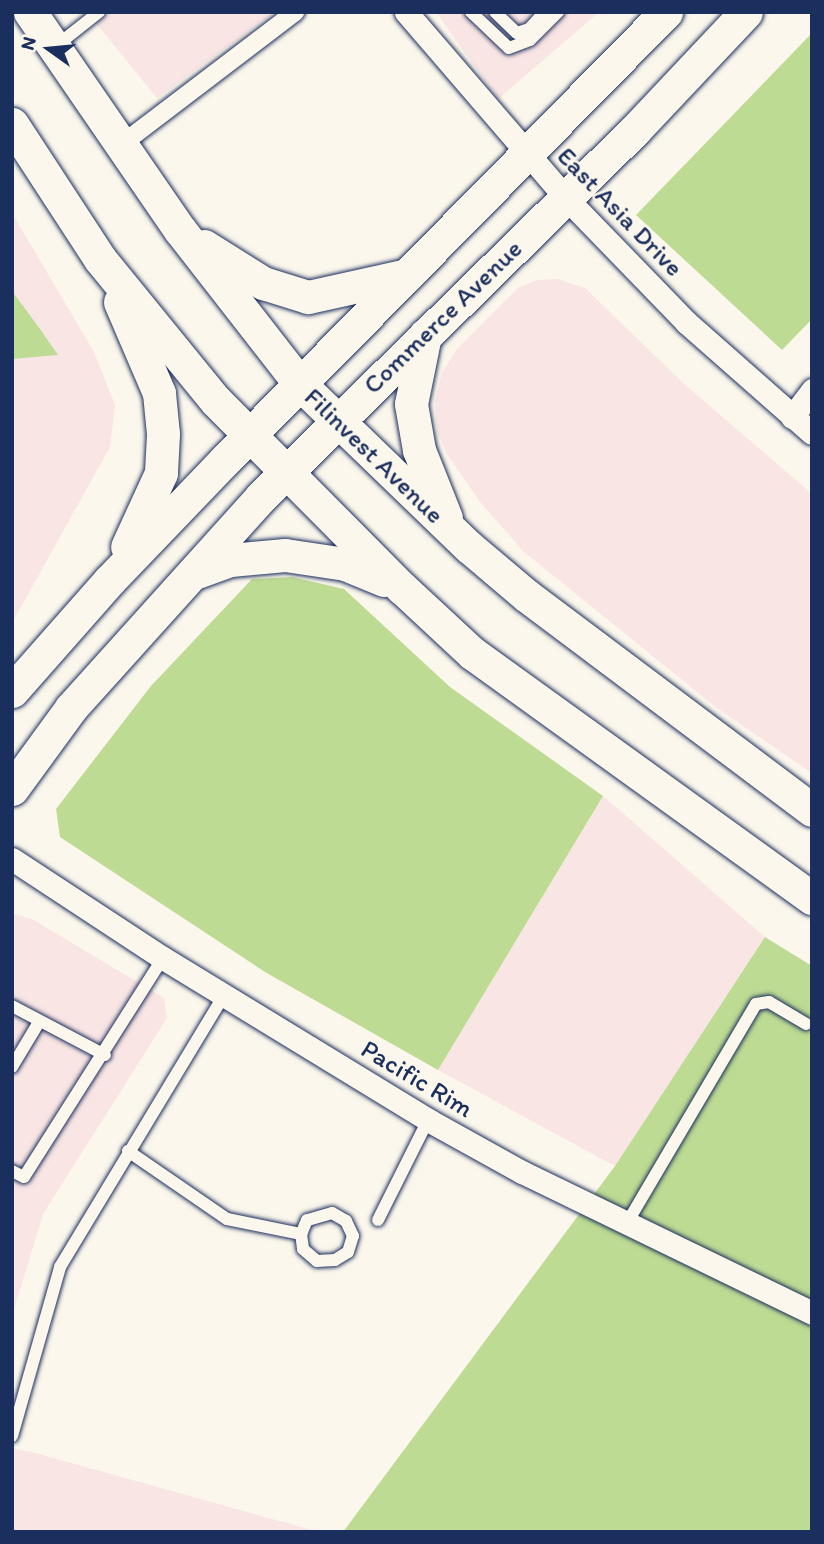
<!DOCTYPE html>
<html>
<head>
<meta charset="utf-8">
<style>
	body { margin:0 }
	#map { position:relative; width:824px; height:1544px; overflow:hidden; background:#fbf7ec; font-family:Itim,sans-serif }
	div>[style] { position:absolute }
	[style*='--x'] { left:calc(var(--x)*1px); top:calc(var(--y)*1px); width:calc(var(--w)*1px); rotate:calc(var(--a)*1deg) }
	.built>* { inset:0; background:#f9e5e4 }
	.green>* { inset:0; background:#bddb93 }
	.roads { filter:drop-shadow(0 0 2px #1b2f5e) drop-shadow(0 0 2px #1b2f5e) }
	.service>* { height:12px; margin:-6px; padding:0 6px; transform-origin:6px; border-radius:6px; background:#fbf7ec }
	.pedestrian>* { height:18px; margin:-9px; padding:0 9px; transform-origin:9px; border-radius:9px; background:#fbf7ec }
	.minor>* { height:23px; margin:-11.5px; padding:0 11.5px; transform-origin:11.5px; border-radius:11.5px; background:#fbf7ec }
	.secondary>* { height:33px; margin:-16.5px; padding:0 16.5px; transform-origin:16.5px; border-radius:16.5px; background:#fbf7ec }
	span { translate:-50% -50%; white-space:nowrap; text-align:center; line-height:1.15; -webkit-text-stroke:5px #fbf7ec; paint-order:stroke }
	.street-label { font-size:26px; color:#1b2f5e }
	.frame { position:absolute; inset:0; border:14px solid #1b2f5e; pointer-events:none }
	.north { position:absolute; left:14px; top:14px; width:70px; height:70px; -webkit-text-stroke:5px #fbf7ec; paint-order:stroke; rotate:285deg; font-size:19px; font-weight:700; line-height:28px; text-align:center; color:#1b2f5e }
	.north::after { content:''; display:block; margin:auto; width:24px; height:32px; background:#1b2f5e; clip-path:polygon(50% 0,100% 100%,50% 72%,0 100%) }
</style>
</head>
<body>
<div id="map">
	<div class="built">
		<i style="clip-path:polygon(87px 12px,275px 12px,157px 98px)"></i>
		<i style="clip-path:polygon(436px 12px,599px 12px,498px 99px)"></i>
		<i style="clip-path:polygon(12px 213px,94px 352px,115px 405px,110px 447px,12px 623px)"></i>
		<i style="clip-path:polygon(557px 279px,585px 288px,682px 382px,812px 494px,812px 773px,718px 709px,523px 551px,481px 503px,448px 456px,437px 431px,435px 401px,442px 373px,457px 349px,518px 288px,537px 280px)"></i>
		<i style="clip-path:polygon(603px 796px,765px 937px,615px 1166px,438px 1070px)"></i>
		<i style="clip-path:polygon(12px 913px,32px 919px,164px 998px,167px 1018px,43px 1214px,12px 1316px)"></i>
		<i style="clip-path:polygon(12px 1448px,39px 1454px,319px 1532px,12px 1532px)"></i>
	</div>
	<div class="green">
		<i style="clip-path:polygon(812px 33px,812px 319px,782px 350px,636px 215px)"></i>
		<i style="clip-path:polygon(12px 291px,40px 329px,58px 355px,12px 359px)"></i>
		<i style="clip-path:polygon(292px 577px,344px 589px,450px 687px,603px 796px,438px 1070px,265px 972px,60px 837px,56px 809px,151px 686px,252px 579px)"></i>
		<i style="clip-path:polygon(765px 937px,812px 966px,812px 1532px,343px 1532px,615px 1166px)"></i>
	</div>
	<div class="roads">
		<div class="service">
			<i style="--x:471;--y:12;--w:52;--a:43.5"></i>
			<i style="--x:509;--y:48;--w:22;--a:-21"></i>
			<i style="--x:530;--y:40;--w:40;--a:-45"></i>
			<i style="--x:495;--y:12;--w:30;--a:44"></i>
			<i style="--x:517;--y:33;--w:13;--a:-18"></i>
			<i style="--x:529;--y:29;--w:23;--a:-47"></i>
			<i style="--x:56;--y:46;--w:55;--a:-38.3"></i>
			<i style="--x:12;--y:1006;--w:105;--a:27.8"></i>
			<i style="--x:12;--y:1067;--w:52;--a:-59"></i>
			<i style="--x:128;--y:1151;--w:120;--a:34.5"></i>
			<i style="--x:227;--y:1219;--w:76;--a:11.5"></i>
			<i style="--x:301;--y:1234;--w:15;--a:82"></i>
			<i style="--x:303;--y:1249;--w:18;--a:41"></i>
			<i style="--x:317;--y:1261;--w:18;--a:-3"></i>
			<i style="--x:335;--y:1260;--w:15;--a:-32"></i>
			<i style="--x:348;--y:1252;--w:17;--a:-73"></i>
			<i style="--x:353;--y:1236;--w:17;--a:-115"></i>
			<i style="--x:346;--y:1221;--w:16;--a:-150"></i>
			<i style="--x:332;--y:1213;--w:26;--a:164"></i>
			<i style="--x:307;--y:1220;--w:15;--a:113"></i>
			<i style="--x:12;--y:1171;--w:13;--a:27"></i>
			<i style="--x:24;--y:1177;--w:259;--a:-57.6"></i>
			<i style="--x:378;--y:1220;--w:112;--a:-63.4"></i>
			<i style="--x:627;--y:1223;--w:254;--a:-59.5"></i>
			<i style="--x:756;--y:1004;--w:13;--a:-9"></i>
			<i style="--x:769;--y:1002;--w:43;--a:30.7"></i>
			<i style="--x:12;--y:1436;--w:176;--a:-74.1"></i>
			<i style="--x:60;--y:1267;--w:318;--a:-58.9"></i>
		</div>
		<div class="pedestrian">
			<i style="--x:122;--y:144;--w:218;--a:-37.3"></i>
		</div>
		<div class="minor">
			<i style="--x:406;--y:12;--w:245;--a:49.3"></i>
			<i style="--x:566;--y:198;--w:173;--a:45.9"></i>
			<i style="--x:686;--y:322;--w:168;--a:41.4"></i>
			<i style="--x:792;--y:417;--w:34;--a:-53"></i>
			<i style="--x:12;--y:859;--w:181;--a:33.3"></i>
			<i style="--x:163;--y:958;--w:311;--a:31.4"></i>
			<i style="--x:428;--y:1120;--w:107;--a:29"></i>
			<i style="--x:522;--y:1172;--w:322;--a:25.9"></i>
		</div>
		<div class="secondary">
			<i style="--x:30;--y:12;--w:265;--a:55.5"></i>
			<i style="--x:180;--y:230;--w:195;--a:52.1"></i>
			<i style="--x:300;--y:384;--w:235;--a:44"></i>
			<i style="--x:469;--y:547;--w:76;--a:40.2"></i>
			<i style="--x:527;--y:596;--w:356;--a:36.9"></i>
			<i style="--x:12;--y:124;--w:161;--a:56.9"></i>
			<i style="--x:100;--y:259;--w:183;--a:50.8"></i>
			<i style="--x:216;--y:401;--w:264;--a:45.2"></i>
			<i style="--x:402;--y:588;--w:96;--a:42.9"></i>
			<i style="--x:472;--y:653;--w:419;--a:35.8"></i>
			<i style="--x:204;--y:246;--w:70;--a:32.1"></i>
			<i style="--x:263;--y:283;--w:47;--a:17.3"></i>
			<i style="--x:308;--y:297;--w:101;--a:-12.5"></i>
			<i style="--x:120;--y:302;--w:99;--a:66.8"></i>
			<i style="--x:159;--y:393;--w:41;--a:84.4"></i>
			<i style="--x:163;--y:434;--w:39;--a:93"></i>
			<i style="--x:161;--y:473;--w:81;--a:114.7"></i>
			<i style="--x:425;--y:335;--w:70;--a:101.5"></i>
			<i style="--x:411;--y:404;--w:47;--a:80.1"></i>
			<i style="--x:419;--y:450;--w:73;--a:68.3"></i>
			<i style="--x:197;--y:572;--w:35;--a:-20"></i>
			<i style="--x:230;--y:560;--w:55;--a:-5.2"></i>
			<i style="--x:285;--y:555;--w:61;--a:8.5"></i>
			<i style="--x:345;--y:564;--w:42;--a:22.3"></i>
			<i style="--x:12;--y:691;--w:148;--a:-48.6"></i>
			<i style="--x:110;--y:580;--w:166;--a:-46.2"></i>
			<i style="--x:225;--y:460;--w:629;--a:-45.45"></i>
			<i style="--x:12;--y:789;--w:100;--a:-53.9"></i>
			<i style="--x:71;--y:708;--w:284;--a:-48"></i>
			<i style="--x:261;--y:497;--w:523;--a:-44.46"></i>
			<i style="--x:634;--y:131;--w:163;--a:-46.7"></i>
		</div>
	</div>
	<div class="street-label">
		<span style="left:620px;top:212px;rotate:46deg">East Asia Drive</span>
		<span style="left:443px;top:317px;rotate:-44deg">Commerce Avenue</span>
		<span style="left:374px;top:456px;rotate:44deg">Filinvest Avenue</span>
		<span style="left:417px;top:1079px;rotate:31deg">Pacific Rim</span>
	</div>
	<div class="frame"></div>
	<div class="north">N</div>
</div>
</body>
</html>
